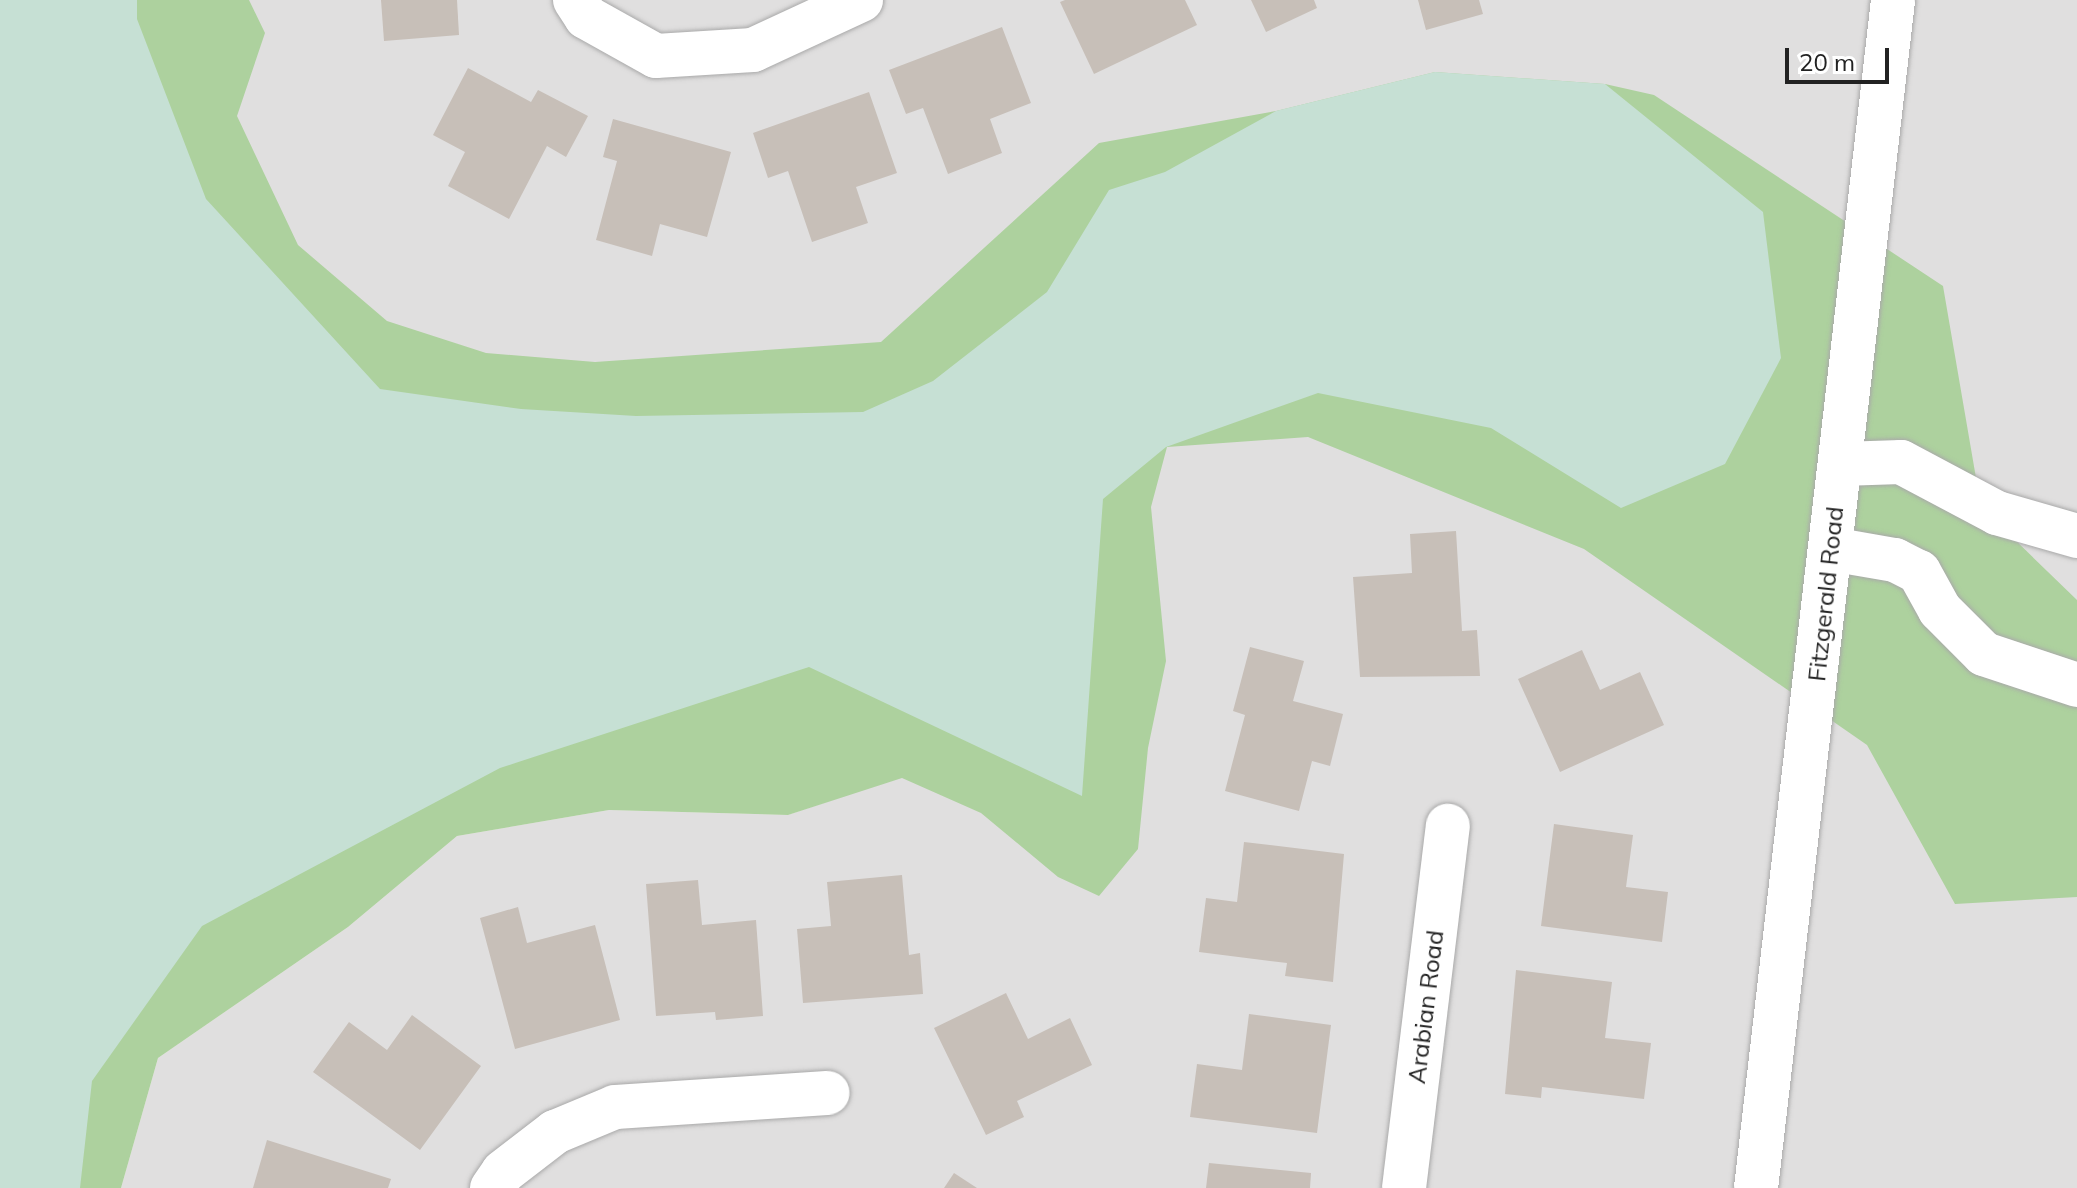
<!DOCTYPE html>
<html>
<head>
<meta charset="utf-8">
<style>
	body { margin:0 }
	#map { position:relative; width:2077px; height:1188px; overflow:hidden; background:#f2efe9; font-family:Mulish,sans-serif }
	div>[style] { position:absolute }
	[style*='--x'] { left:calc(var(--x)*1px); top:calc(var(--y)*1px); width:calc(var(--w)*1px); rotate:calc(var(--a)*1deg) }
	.residential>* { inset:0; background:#e0dfdf }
	.forest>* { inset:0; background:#add19e }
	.wetland>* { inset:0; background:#c6e0d4 }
	.building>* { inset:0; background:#c7bfb8 }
	.roads { filter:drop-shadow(0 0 2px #a9a9a9) drop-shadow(0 0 2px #a9a9a9) }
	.minor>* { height:44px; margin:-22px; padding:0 22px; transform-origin:22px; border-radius:22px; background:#fff }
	span { translate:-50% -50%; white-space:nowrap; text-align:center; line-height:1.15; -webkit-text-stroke:7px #fff; paint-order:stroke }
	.street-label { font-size:24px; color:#222 }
	.scale { position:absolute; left:1785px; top:48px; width:104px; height:36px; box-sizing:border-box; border:4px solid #222; border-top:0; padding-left:10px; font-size:24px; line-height:28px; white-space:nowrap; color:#222; -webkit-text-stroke:6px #fff; paint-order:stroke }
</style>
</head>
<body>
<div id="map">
	<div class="residential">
		<i style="clip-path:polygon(0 0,2077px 0,2077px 1188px,121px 1188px,158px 1058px,348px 927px,457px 836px,609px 810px,788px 815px,847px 795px)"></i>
	</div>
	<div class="forest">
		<i style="clip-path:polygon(0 0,249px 0,265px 33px,237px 116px,298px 245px,387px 321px,486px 353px,595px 362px,881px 342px,1099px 143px,1276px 111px,1435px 72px,1605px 84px,1654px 95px,1943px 286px,1981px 507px,2077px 600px,2077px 897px,1955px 904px,1867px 745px,1584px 549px,1308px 437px,1167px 447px,1151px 507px,1166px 661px,1148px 748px,1138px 849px,1099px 896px,1058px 877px,981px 813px,902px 778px,788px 815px,609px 810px,457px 836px,348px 927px,158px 1058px,121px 1188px,0 1188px)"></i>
	</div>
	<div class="wetland">
		<i style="clip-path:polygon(0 0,137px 0,137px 19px,206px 199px,380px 389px,521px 409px,636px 416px,863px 412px,933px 381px,1047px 292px,1109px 190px,1165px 172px,1276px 111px,1435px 72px,1605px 84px,1763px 212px,1781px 358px,1725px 464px,1621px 508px,1491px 428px,1318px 393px,1166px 447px,1103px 499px,1082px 796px,809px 667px,500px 768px,202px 926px,92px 1081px,80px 1188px,0 1188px)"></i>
	</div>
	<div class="building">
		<i style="clip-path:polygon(381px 0,457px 0,459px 35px,384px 41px)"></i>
		<i style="clip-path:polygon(1065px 0,1185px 0,1197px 25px,1094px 74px,1060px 2px)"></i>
		<i style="clip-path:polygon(1251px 0,1314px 0,1317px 8px,1266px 32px)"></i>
		<i style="clip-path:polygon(1418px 0,1479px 0,1483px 14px,1426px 30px)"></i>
		<i style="clip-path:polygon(1002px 27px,1031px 103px,990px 119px,1002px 153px,948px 174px,923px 108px,906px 114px,889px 70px)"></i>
		<i style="clip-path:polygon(468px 68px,531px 102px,538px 90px,588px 116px,566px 157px,547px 146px,509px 219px,448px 186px,465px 152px,433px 135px)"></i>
		<i style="clip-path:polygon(869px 92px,897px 173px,856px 187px,868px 223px,812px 242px,788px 171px,768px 178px,753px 133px)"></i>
		<i style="clip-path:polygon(613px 119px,731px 152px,707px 237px,660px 224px,652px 256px,596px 240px,617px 161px,603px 157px)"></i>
		<i style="clip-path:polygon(1456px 531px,1462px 631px,1477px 630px,1480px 676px,1360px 677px,1353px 577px,1412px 573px,1410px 534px)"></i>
		<i style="clip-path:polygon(1250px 647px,1304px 661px,1293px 701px,1343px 714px,1330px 766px,1312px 761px,1299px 811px,1225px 791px,1245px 715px,1233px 711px)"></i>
		<i style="clip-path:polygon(1582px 650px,1600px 690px,1640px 672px,1664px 725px,1560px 772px,1518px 679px)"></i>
		<i style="clip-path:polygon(1554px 824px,1633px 835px,1626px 887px,1668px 892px,1662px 942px,1541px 926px)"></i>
		<i style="clip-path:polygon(1244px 842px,1344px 854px,1333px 982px,1285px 976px,1287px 963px,1199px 952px,1206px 898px,1237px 902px)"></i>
		<i style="clip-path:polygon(902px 875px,909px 955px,920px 953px,923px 994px,803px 1003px,797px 929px,831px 926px,827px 882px)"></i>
		<i style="clip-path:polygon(698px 880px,702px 925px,756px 920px,763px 1016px,716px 1020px,715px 1012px,656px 1016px,646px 884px)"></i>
		<i style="clip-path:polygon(518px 907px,527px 943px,595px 925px,620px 1020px,515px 1049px,480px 918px)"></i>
		<i style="clip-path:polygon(1516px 970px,1612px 982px,1605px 1038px,1651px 1043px,1644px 1099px,1542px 1087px,1541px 1098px,1505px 1094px)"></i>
		<i style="clip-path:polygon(1006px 993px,1028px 1039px,1070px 1018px,1092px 1065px,1017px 1101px,1024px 1117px,986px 1135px,934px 1028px)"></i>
		<i style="clip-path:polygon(1249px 1014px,1331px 1025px,1317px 1133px,1190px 1117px,1197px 1064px,1242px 1070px)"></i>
		<i style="clip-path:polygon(412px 1015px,481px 1066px,420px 1150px,313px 1072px,349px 1022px,387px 1050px)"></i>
		<i style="clip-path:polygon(267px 1140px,391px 1179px,388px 1188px,253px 1188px)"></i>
		<i style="clip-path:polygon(1209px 1163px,1311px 1173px,1310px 1188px,1206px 1188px)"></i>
		<i style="clip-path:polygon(954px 1173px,977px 1188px,944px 1188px)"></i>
	</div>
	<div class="roads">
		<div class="minor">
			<i style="--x:575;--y:0;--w:20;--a:57"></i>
			<i style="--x:586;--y:17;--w:80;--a:29.1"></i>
			<i style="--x:656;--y:56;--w:97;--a:-3.5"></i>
			<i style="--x:753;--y:50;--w:119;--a:-24.8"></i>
			<i style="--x:1841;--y:464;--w:60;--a:-1.9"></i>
			<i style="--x:1901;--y:462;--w:109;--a:28"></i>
			<i style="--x:1997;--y:513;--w:83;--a:16"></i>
			<i style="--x:1831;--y:549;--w:65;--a:9.8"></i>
			<i style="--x:1895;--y:560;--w:27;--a:27"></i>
			<i style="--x:1919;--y:572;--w:43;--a:61.1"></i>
			<i style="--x:1940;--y:610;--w:62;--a:45"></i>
			<i style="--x:1984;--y:654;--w:98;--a:18.4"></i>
			<i style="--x:492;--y:1188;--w:19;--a:-55"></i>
			<i style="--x:503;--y:1172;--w:66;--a:-37.6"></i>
			<i style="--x:555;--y:1132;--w:65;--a:-22.6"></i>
			<i style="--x:615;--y:1107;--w:213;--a:-3.8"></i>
			<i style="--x:1404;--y:1188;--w:365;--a:-83.1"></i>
			<i style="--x:1756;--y:1188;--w:1196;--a:-83.42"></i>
		</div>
	</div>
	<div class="street-label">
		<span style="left:1826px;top:594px;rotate:-84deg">Fitzgerald Road</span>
		<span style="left:1426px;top:1007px;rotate:-83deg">Arabian Road</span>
	</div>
	<div class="scale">20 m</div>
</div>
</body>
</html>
